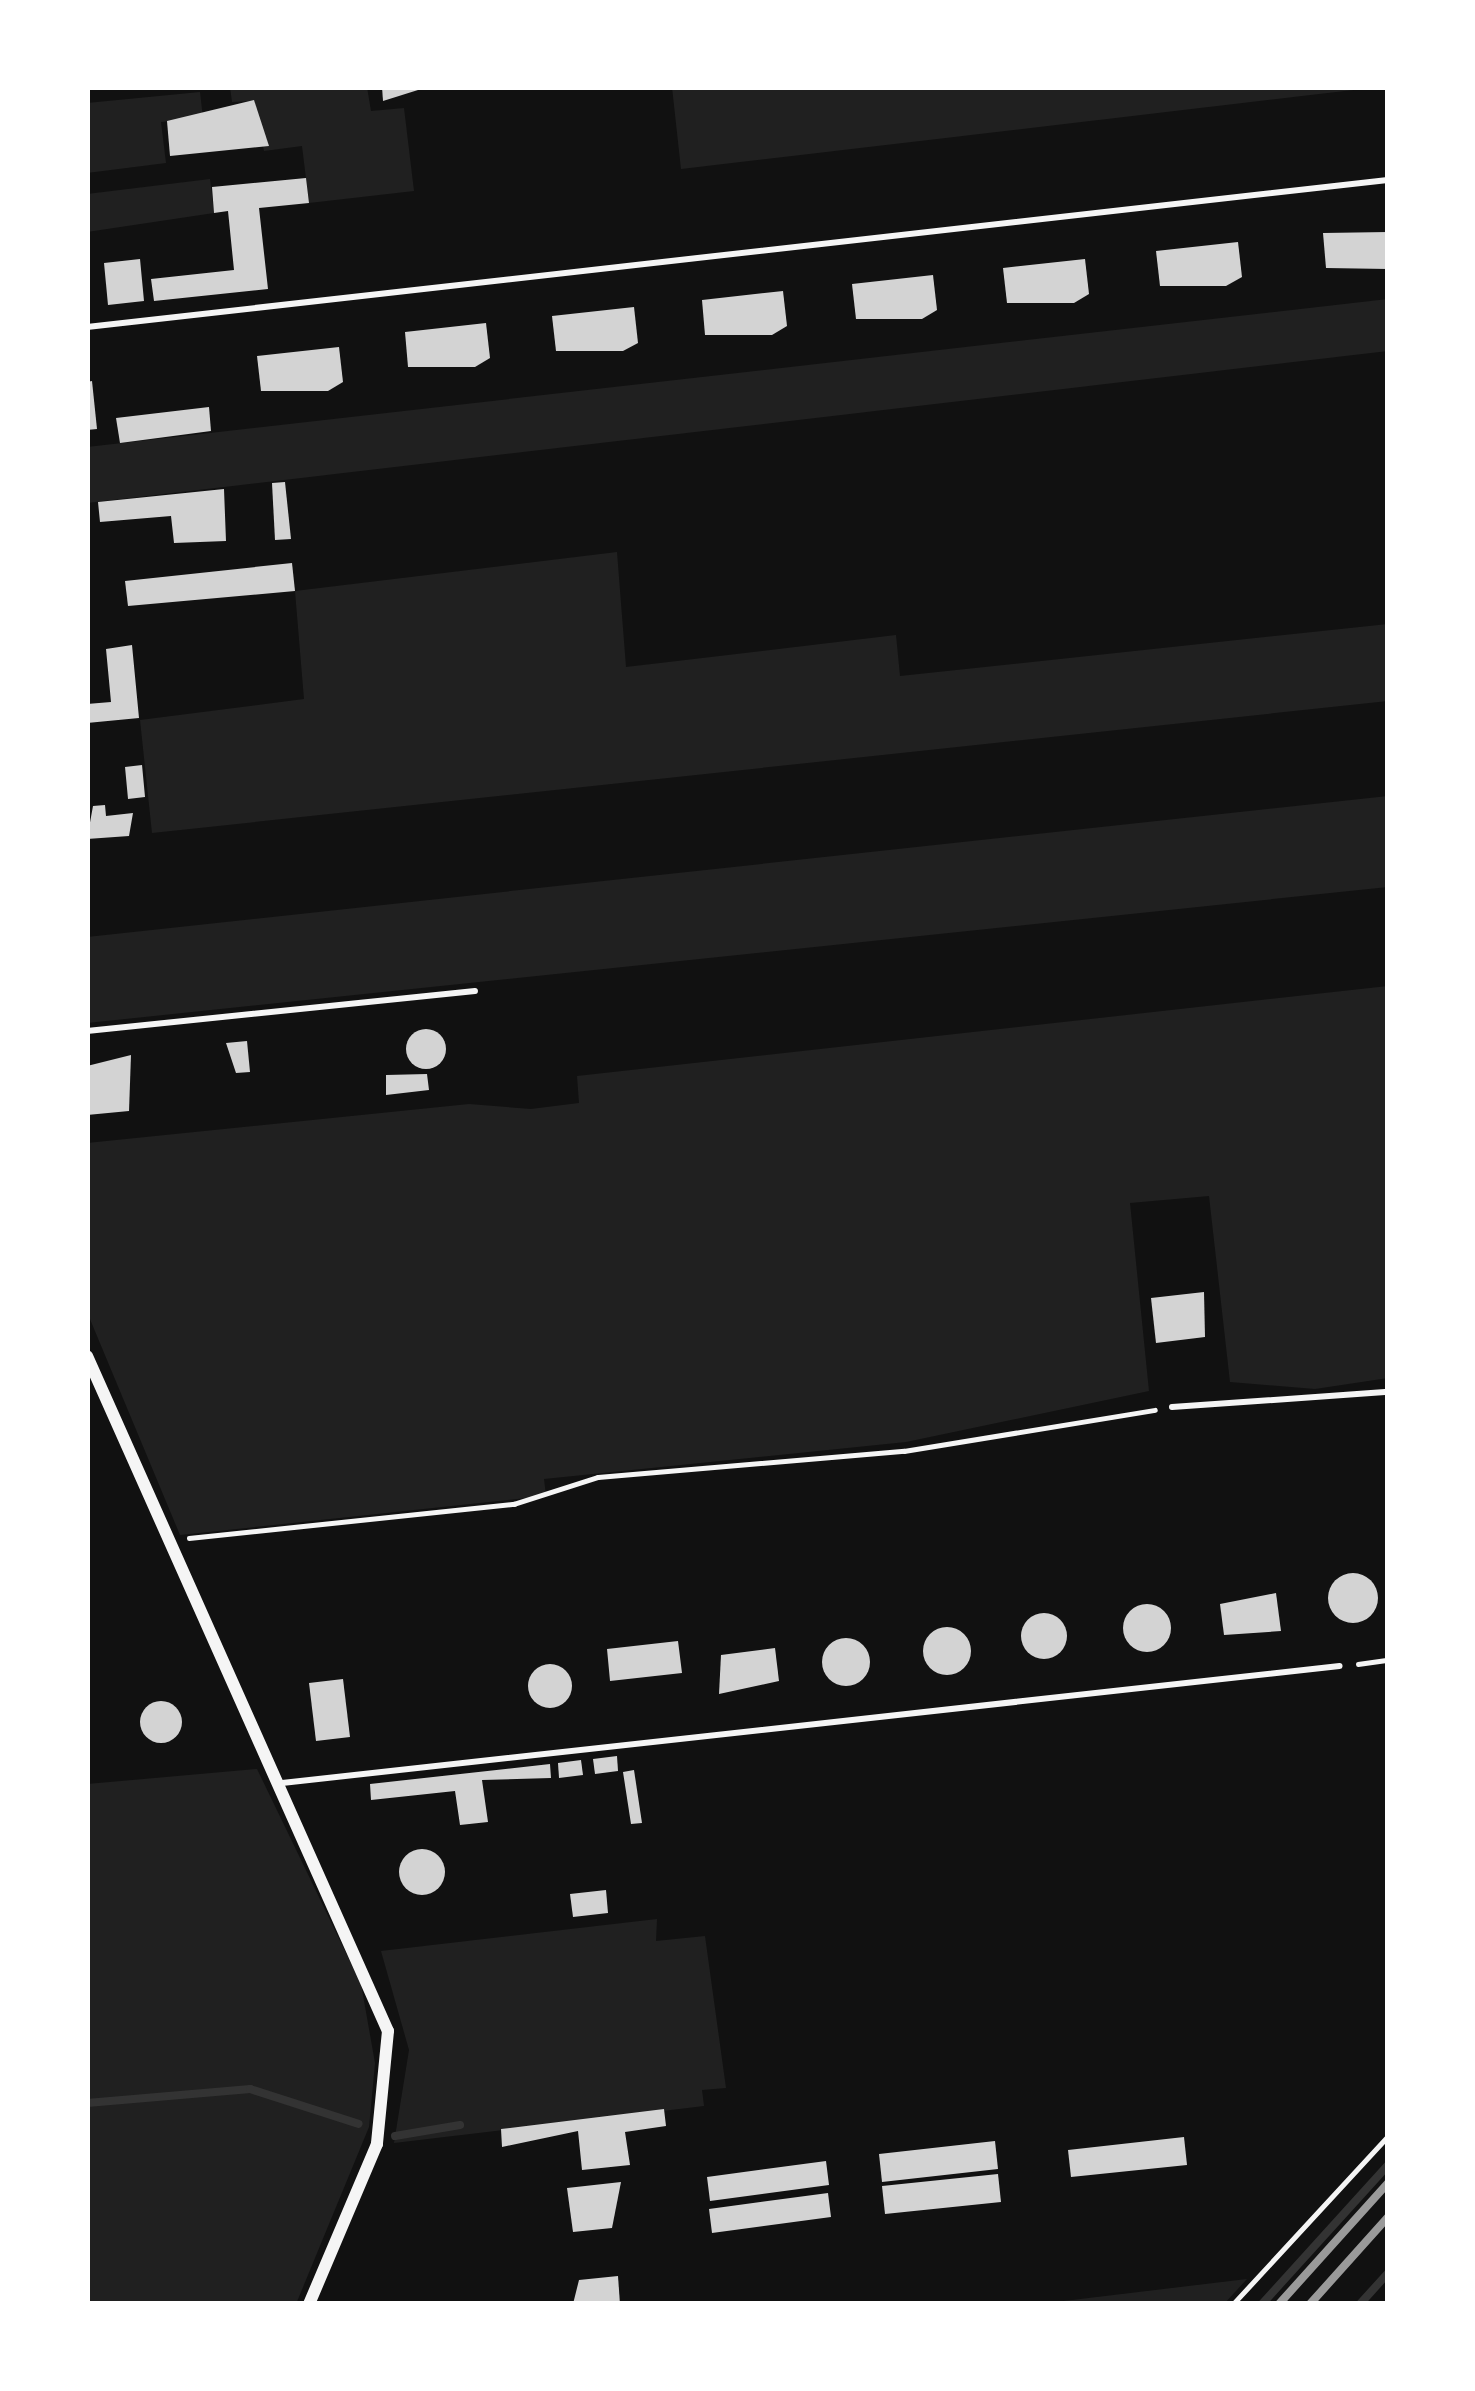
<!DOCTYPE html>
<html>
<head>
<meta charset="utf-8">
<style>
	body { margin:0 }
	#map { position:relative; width:1475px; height:2391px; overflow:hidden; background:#111; font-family:Figtree,sans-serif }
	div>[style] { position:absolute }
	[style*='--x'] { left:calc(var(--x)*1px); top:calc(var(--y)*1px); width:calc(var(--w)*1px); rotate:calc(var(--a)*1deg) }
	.green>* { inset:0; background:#202020 }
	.stream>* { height:8px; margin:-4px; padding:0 4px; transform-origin:4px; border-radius:4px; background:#333 }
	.building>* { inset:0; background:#d3d3d3 }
	.round { border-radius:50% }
	.path>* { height:4.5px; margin:-2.25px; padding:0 2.25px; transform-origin:2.25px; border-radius:2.25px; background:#f5f5f5 }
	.service>* { height:6px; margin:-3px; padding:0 3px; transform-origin:3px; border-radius:3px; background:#f5f5f5 }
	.minor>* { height:12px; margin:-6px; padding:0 6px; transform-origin:6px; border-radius:6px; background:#f5f5f5 }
	.rail>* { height:8px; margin:-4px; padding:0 4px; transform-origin:4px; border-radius:4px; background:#9a9a9a }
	span { translate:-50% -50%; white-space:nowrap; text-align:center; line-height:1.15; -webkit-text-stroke:12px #fff; paint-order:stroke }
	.frame { position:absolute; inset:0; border:90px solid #fff; pointer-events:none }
</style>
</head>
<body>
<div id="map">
	<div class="green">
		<i style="clip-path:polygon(230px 87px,367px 87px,371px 111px,404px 108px,414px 191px,309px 203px,302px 146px,264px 151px,254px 101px,232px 102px)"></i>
		<i style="clip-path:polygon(672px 87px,1379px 87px,681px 169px)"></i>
		<i style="clip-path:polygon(200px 92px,203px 118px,161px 122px,166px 163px,87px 173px,87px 103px)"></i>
		<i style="clip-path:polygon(210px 179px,214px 213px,87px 232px,87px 194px)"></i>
		<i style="clip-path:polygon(1388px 299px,1388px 351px,87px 503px,87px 447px)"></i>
		<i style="clip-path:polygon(617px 552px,626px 667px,896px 635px,900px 676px,1388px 624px,1388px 701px,152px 833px,140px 720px,304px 699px,295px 591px)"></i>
		<i style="clip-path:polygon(1388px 796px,1388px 887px,87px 1023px,87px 937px)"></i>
		<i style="clip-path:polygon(1388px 986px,1388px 1378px,1315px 1389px,1230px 1382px,1209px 1196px,1130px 1203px,1149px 1391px,906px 1442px,544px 1479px,546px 1496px,180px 1535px,87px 1312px,87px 1143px,469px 1104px,531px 1109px,579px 1103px,577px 1076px)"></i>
		<i style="clip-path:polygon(257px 1769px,361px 1984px,375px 2063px,369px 2127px,296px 2304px,87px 2304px,87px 1784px)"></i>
		<i style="clip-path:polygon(657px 1919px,656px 1941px,705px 1936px,726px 2088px,702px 2090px,704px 2106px,394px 2143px,409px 2050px,381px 1951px)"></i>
		<i style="clip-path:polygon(1247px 2279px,1224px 2304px,1047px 2303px)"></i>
	</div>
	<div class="stream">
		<i style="--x:87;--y:2103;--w:164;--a:-4.9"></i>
		<i style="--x:250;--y:2089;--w:114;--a:17.8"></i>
		<i style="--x:395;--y:2136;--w:66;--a:-9.6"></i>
		<i style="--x:1262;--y:2304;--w:188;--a:-47.8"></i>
		<i style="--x:1360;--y:2304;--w:42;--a:-47.9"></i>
	</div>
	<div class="building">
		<i style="clip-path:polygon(382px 87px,418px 87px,418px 90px,383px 101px)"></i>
		<i style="clip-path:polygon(254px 100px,269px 146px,170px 156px,167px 121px)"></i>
		<i style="clip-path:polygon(306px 178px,309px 203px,259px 208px,268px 289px,154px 301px,151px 279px,234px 270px,228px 211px,214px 213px,212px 187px)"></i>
		<i style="clip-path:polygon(1388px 232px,1388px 269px,1326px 268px,1323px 233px)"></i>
		<i style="clip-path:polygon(1238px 242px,1242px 277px,1226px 286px,1160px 286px,1156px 251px)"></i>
		<i style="clip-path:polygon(140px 259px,144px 301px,108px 305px,104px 263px)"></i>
		<i style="clip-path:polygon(1085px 259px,1089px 294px,1074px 303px,1007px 303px,1003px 268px)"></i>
		<i style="clip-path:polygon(933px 275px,937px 310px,922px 319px,856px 319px,852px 284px)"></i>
		<i style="clip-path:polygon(783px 291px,787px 326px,772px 335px,705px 335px,702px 300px)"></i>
		<i style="clip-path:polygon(634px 307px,638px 343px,623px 351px,556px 351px,552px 316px)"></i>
		<i style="clip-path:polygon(486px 323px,490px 358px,475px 367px,408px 367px,405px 332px)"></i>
		<i style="clip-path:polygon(339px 347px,343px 382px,328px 391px,261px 391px,257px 356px)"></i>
		<i style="clip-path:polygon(92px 381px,97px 429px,87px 430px,87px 382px)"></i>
		<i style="clip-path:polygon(209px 407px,211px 431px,120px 443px,116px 418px)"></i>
		<i style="clip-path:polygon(285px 482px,291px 539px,275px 540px,272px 483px)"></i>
		<i style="clip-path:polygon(224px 489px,226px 541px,174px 543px,171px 516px,100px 522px,98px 502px)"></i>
		<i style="clip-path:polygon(292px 563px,295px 591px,128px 606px,125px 581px)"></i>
		<i style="clip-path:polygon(132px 645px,139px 718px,87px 723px,87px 704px,111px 702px,106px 649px)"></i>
		<i style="clip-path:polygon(142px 765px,145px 797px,128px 799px,125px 767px)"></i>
		<i style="clip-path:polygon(105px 805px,106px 816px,133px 813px,129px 836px,87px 839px,93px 806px)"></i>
		<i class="round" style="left:406px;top:1029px;width:40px;height:40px"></i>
		<i style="clip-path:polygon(247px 1041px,250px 1072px,236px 1073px,226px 1043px)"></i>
		<i style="clip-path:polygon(131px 1055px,129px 1111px,87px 1115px,87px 1066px)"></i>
		<i style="clip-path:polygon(427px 1074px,429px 1090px,386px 1095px,386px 1075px)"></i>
		<i style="clip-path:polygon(1204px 1292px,1205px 1337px,1156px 1343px,1151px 1298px)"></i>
		<i class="round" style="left:1328px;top:1573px;width:50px;height:50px"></i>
		<i style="clip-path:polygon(1276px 1593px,1281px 1631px,1224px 1635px,1220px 1604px)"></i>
		<i class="round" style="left:1123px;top:1604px;width:48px;height:48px"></i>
		<i class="round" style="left:1021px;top:1613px;width:46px;height:46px"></i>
		<i class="round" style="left:923px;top:1627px;width:48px;height:48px"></i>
		<i class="round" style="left:822px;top:1638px;width:48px;height:48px"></i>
		<i style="clip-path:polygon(678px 1641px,682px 1673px,610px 1681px,607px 1649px)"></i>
		<i style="clip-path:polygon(775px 1648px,779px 1681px,719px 1694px,721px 1655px)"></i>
		<i class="round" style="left:528px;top:1664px;width:44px;height:44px"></i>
		<i style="clip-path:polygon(343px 1679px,350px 1737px,316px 1741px,309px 1683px)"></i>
		<i class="round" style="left:140px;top:1701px;width:42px;height:42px"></i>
		<i style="clip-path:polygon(617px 1756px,618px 1771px,595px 1774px,593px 1759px)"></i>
		<i style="clip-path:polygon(581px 1760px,583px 1775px,559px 1778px,558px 1763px)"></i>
		<i style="clip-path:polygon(550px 1764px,551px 1778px,482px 1780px,488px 1822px,460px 1825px,455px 1791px,371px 1800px,370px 1784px)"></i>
		<i style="clip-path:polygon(634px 1770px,642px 1823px,631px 1824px,623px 1772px)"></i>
		<i class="round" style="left:399px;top:1849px;width:46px;height:46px"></i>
		<i style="clip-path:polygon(606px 1890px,608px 1913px,573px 1917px,570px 1894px)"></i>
		<i style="clip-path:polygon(664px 2109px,666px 2126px,625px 2132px,630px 2165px,582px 2170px,578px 2131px,502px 2147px,501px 2129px)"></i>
		<i style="clip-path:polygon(1184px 2137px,1187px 2165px,1071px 2177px,1068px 2150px)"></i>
		<i style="clip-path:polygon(995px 2141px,998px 2169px,882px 2182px,879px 2154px)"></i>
		<i style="clip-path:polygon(826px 2161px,829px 2185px,710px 2201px,707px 2177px)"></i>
		<i style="clip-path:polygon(998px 2174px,1001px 2202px,885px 2214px,882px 2186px)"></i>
		<i style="clip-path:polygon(621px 2182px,612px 2228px,573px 2232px,567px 2188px)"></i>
		<i style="clip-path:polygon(828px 2193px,831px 2217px,712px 2233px,709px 2209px)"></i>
		<i style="clip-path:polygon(618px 2276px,620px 2304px,573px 2304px,579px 2280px)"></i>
	</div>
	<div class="path">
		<i style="--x:189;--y:1538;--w:327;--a:-6"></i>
		<i style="--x:514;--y:1504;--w:88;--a:-17.8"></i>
		<i style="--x:598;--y:1477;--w:307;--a:-4.9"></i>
		<i style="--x:904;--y:1451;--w:254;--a:-9.3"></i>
		<i style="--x:1358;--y:1664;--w:30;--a:-8"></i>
		<i style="--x:1233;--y:2304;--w:229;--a:-47.3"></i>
	</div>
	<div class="service">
		<i style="--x:87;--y:327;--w:1309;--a:-6.45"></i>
		<i style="--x:87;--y:1031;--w:390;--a:-5.9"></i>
		<i style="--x:1172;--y:1407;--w:217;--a:-4"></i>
		<i style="--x:282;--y:1783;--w:1064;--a:-6.31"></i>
	</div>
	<div class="minor">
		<i style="--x:87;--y:1356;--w:739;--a:65.97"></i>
		<i style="--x:388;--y:2031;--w:114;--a:95.6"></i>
		<i style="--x:377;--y:2144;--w:174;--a:113"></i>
	</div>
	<div class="rail">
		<i style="--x:1279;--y:2304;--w:163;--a:-48"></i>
		<i style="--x:1310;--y:2304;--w:117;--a:-48.1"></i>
	</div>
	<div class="frame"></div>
</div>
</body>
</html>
